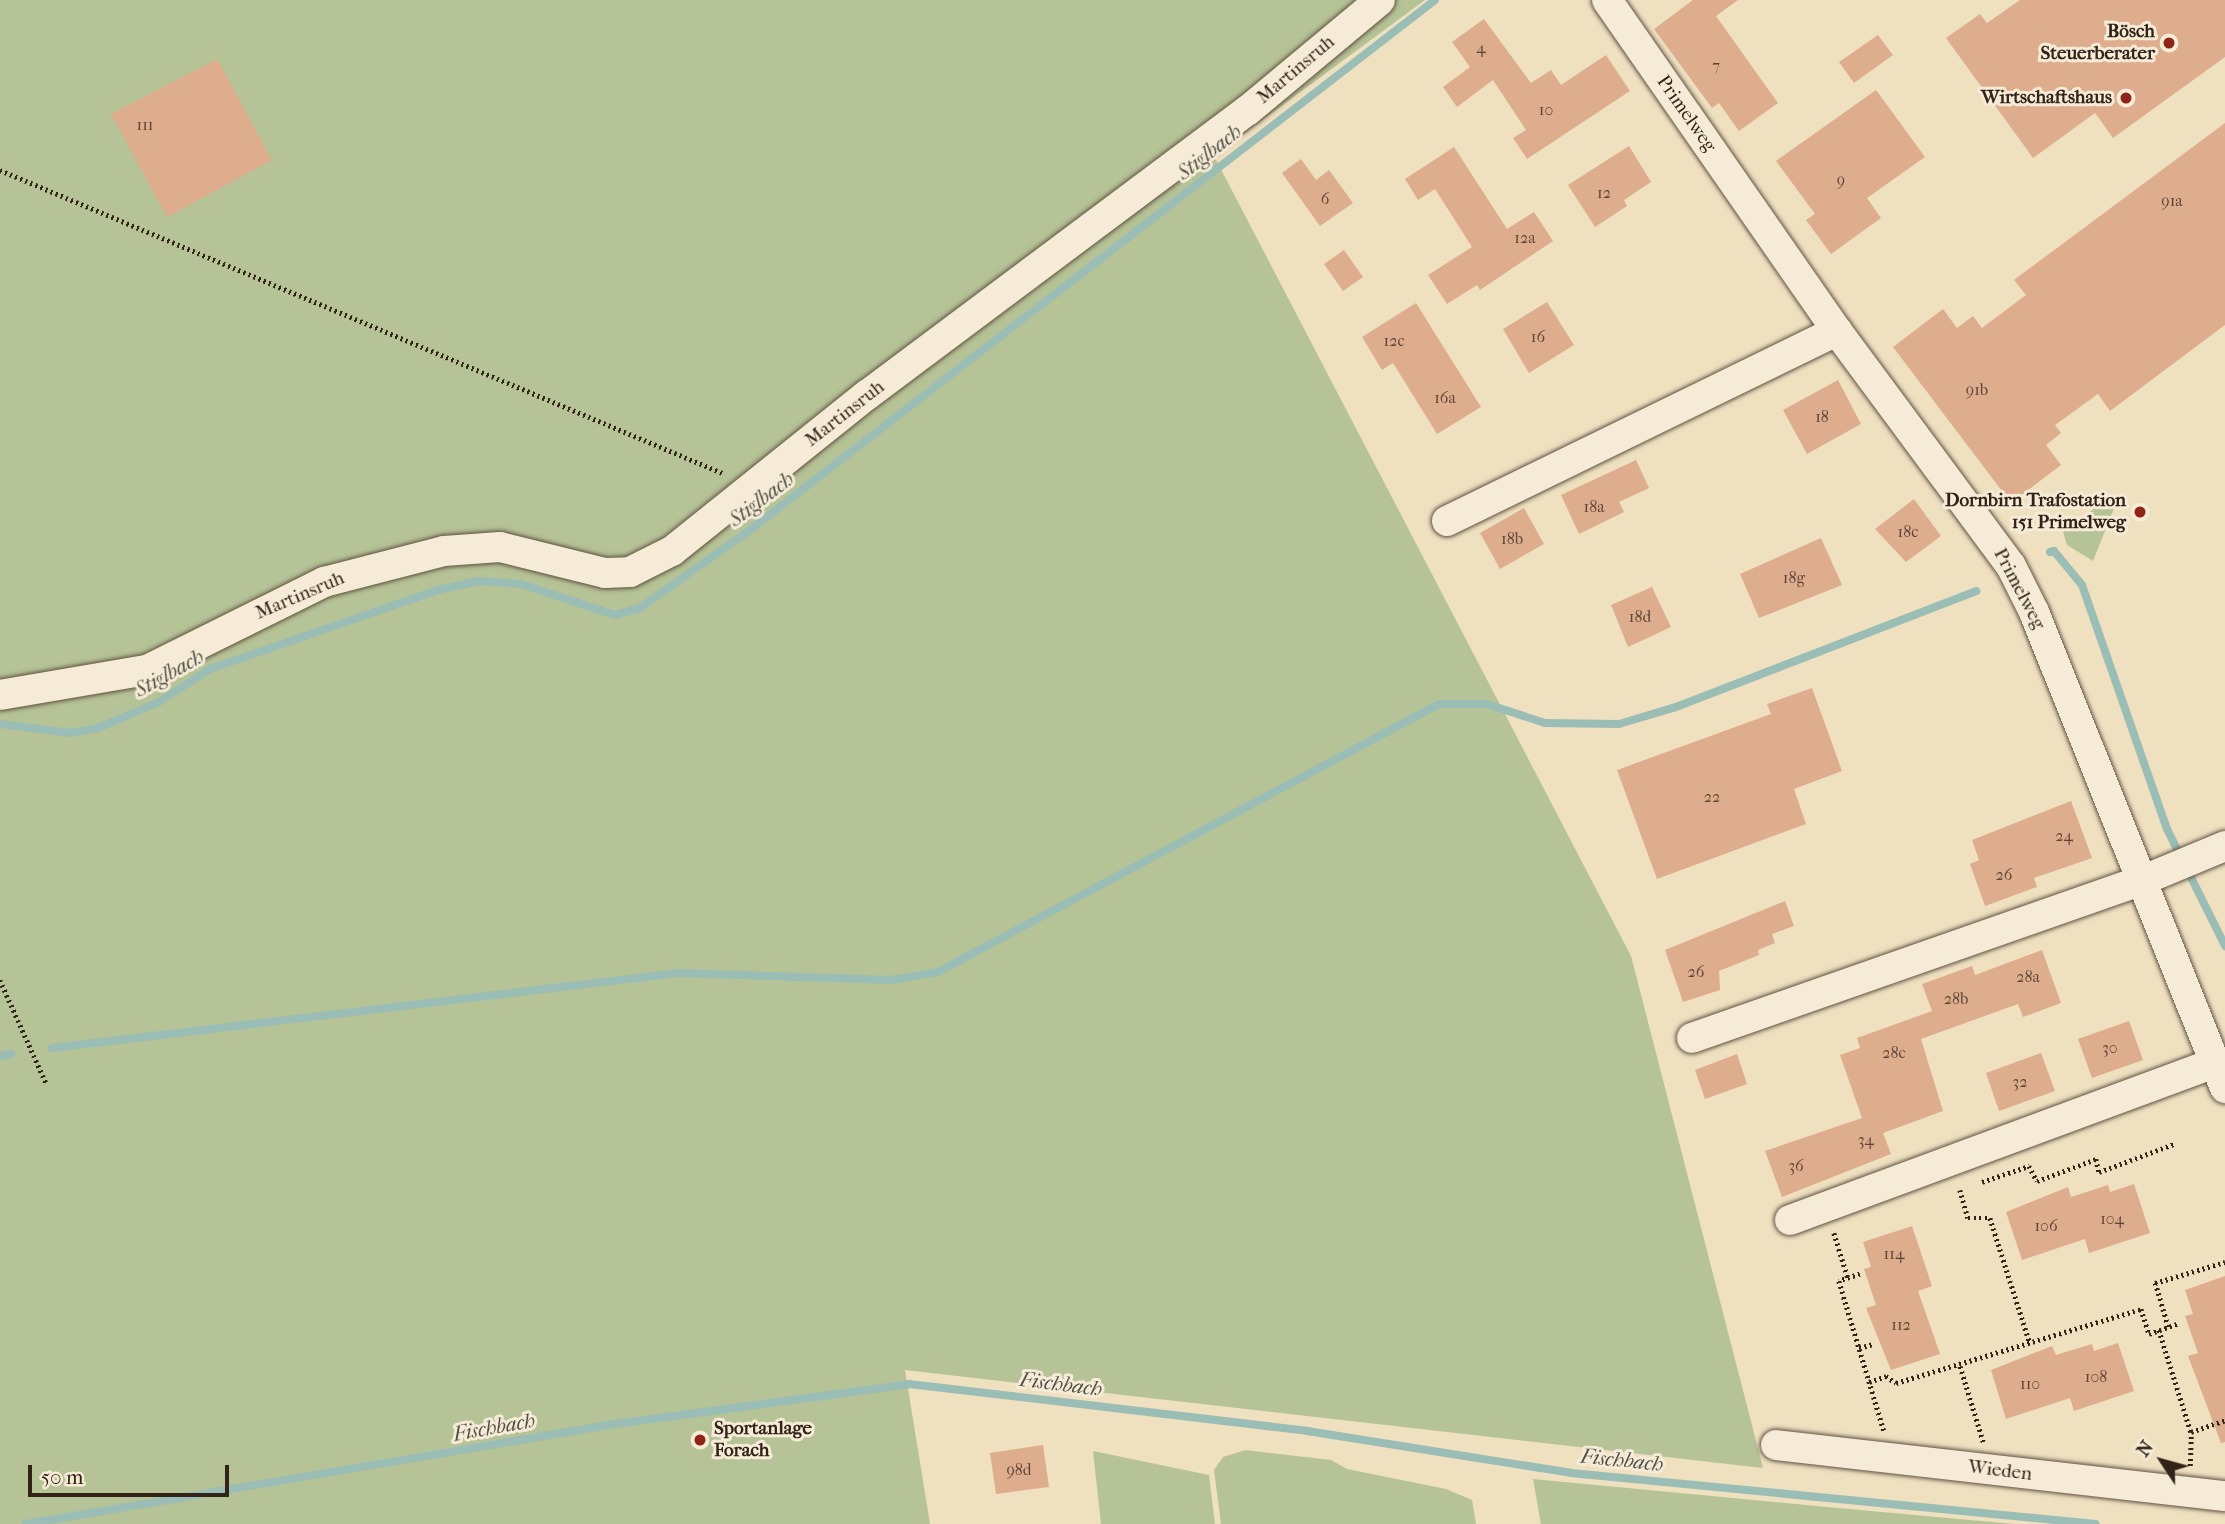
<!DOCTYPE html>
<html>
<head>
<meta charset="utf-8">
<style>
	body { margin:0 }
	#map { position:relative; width:2225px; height:1524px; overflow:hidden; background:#efe0c0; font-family:"IM FELL French Canon",serif }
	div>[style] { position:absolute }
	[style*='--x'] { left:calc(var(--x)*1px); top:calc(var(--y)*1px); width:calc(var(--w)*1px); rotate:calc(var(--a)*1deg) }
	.green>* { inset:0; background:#b5c396 }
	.stream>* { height:8px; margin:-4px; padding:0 4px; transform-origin:4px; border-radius:4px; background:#9abdb5 }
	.building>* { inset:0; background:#dead8e }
	.path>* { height:4.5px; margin-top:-2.25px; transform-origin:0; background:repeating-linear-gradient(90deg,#322218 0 2px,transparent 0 5.5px) }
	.roads { filter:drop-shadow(0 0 2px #615242) drop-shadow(0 0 2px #615242) }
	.minor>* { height:30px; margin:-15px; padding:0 15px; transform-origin:15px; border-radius:15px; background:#f5ebd6 }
	.dots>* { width:19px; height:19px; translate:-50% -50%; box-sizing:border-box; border:4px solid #f5ebd6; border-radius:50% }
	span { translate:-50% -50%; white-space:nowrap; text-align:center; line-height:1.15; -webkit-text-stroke:6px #f5ebd6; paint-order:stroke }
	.number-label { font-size:16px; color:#5d4536 }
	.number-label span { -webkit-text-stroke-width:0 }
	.poi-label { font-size:19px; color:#322218; font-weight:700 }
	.right { translate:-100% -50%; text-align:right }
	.left { translate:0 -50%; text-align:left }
	.street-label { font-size:19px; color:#322218 }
	.water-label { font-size:21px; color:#515047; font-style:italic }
	.north { position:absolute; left:2127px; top:1426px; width:70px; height:70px; -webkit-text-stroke:5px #f5ebd6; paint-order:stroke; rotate:306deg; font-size:19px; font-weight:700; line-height:28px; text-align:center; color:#322218 }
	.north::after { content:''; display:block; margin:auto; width:24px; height:32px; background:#322218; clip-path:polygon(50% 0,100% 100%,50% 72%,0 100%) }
	.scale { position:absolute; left:28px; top:1465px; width:201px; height:32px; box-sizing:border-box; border:4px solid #322218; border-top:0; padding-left:9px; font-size:21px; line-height:24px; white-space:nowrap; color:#322218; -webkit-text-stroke:5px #f5ebd6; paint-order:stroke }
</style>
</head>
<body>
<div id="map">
	<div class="green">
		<i style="clip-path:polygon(0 0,1425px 0,1214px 156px,1631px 956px,1763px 1468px,905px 1370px,930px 1524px,0 1524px)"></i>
		<i style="clip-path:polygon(2100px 504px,2115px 506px,2093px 561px,2067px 545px,2063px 532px)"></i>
		<i style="clip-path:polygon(1245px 1450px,1331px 1460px,1347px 1469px,1446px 1489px,1472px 1500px,1476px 1524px,1221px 1524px,1214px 1470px,1223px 1457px)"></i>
		<i style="clip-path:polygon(1093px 1451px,1209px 1475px,1215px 1524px,1101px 1524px)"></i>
		<i style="clip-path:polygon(1533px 1479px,1827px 1507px,2014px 1524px,1541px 1524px)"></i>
	</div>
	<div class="stream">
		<i style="--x:2050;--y:552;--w:4;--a:-14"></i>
		<i style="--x:2054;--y:551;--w:44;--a:50.5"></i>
		<i style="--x:2082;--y:585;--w:258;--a:70.8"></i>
		<i style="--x:2167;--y:829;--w:131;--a:63.6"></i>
		<i style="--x:0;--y:724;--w:71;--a:7.3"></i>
		<i style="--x:70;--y:733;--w:28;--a:-10"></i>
		<i style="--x:98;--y:728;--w:66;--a:-23.1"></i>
		<i style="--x:159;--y:702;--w:61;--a:-32.9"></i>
		<i style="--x:210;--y:669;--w:241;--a:-19.1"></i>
		<i style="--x:438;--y:590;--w:42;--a:-12.4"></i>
		<i style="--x:479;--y:581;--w:42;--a:4.1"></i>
		<i style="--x:521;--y:584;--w:99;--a:18.3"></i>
		<i style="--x:615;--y:615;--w:26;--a:-16"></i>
		<i style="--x:640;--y:608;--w:140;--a:-35.4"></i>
		<i style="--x:754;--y:527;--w:861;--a:-37.73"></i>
		<i style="--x:52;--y:1048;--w:631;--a:-6.82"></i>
		<i style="--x:679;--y:973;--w:212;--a:1.9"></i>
		<i style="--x:891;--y:980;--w:48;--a:-9.7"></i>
		<i style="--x:938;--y:972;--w:568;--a:-28.14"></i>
		<i style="--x:1439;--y:704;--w:48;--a:0"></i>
		<i style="--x:1487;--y:704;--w:61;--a:18.1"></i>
		<i style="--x:1545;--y:723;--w:74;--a:0.8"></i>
		<i style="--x:1619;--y:724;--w:59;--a:-16.6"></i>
		<i style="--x:1676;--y:707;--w:322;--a:-21.1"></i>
		<i style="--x:0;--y:1056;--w:11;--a:-10"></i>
		<i style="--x:26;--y:1524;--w:597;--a:-9.64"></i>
		<i style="--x:615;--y:1424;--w:297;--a:-7.7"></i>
		<i style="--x:909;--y:1384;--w:401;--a:6.7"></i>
		<i style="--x:1307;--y:1431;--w:267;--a:9"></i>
		<i style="--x:1571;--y:1473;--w:527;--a:5.55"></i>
	</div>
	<div class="building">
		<i style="clip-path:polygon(1693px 0,1738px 0,1716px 16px,1778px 103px,1739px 131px,1719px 103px,1712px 108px,1654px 29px)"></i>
		<i style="clip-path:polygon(2020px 0,2225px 0,2225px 57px,2113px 138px,2095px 113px,2033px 158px,1946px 38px,1980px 14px,1987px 23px)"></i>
		<i style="clip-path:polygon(1484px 19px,1531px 83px,1551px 70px,1561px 85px,1606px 55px,1630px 91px,1527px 159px,1513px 138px,1526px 130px,1493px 80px,1457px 107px,1443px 87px,1470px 67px,1452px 42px)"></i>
		<i style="clip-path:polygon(1878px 35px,1893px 55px,1854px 83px,1839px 62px)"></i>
		<i style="clip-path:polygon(217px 59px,272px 160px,167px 217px,111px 114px)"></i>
		<i style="clip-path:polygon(1876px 90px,1925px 157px,1867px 198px,1881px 218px,1831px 254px,1806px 220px,1815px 214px,1776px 161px)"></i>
		<i style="clip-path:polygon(2225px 123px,2225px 325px,2110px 411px,2098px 394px,2055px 425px,2061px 433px,2046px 445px,2061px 465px,2011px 503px,1893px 347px,1943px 309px,1957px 328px,1973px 316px,1982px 328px,2026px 295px,2014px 280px)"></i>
		<i style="clip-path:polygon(1629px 146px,1651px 182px,1624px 200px,1627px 206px,1595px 227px,1568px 185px)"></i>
		<i style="clip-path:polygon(1454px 147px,1507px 229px,1534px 212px,1553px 241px,1480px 290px,1477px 285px,1447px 304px,1428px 275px,1472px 247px,1435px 189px,1418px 200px,1405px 179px)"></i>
		<i style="clip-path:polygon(1301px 159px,1316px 180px,1329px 170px,1353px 203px,1320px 226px,1282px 173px)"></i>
		<i style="clip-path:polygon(1344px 250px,1363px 277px,1343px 291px,1324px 264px)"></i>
		<i style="clip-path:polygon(1547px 302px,1574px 345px,1529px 373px,1503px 329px)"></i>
		<i style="clip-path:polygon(1416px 303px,1481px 407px,1437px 434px,1393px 363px,1382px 370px,1362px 337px)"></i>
		<i style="clip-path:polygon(1838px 380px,1861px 424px,1807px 454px,1783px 410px)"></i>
		<i style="clip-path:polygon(1636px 460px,1649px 488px,1619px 502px,1624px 512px,1579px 534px,1561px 495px)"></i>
		<i style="clip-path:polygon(1914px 499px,1941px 536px,1906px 562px,1875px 529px)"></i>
		<i style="clip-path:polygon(1524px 508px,1544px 544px,1500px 569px,1480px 533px)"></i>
		<i style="clip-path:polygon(1821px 538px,1842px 585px,1759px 618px,1740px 574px)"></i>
		<i style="clip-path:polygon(1652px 587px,1671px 627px,1628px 647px,1611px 605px)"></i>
		<i style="clip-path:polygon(1812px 688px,1842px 771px,1794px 789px,1806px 824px,1657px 879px,1617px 770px,1771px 714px,1767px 704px)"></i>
		<i style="clip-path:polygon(2071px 801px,2092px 858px,2034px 878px,2037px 887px,1985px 906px,1970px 864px,1979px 860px,1972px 840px)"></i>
		<i style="clip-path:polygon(1785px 901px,1794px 926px,1772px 934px,1775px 943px,1758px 950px,1759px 955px,1719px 971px,1720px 990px,1683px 1002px,1665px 950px)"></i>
		<i style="clip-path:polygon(2042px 950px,2061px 1003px,2023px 1017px,2018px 1004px,1921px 1039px,1943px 1111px,1883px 1133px,1891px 1154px,1782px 1197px,1765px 1151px,1862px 1118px,1840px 1055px,1860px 1048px,1857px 1038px,1932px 1011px,1922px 984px,1972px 966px,1975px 975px)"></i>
		<i style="clip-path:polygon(2129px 1021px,2143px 1060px,2092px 1078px,2078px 1039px)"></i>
		<i style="clip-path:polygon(2041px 1053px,2055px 1091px,1999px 1111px,1986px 1073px)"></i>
		<i style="clip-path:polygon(1737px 1054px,1747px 1084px,1705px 1099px,1695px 1070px)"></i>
		<i style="clip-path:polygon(2134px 1184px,2150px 1233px,2089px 1253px,2085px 1239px,2022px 1260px,2006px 1212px,2068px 1187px,2071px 1197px,2108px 1185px,2110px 1192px)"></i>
		<i style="clip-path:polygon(1912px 1226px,1932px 1286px,1918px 1291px,1940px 1354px,1891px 1370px,1866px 1308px,1876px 1305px,1864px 1269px,1871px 1267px,1863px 1242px)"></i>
		<i style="clip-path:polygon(2225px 1276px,2225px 1442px,2221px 1443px,2188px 1356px,2198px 1353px,2185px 1316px,2193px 1314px,2185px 1290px)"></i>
		<i style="clip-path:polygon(2118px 1343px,2134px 1391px,2074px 1411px,2070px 1398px,2006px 1419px,1991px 1370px,2052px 1346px,2056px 1355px,2092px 1344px,2094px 1351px)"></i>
		<i style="clip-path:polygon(1043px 1445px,1049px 1487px,996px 1494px,990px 1453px)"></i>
	</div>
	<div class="path">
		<i style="--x:0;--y:170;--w:786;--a:22.75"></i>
		<i style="--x:0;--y:980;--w:113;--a:65.9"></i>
		<i style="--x:1982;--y:1182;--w:50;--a:-18.8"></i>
		<i style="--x:2029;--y:1166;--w:17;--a:62"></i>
		<i style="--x:2037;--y:1181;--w:63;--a:-20.4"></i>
		<i style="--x:2096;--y:1159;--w:13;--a:77"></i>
		<i style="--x:2099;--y:1172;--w:80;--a:-20.5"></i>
		<i style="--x:1960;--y:1190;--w:29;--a:74"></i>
		<i style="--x:1968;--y:1218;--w:22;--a:0"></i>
		<i style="--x:1990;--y:1218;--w:131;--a:72.3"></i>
		<i style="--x:1834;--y:1233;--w:47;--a:72.7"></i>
		<i style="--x:1860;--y:1274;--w:22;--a:162"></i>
		<i style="--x:1839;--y:1281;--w:157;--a:73.3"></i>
		<i style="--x:2168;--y:1327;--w:46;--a:-106.5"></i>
		<i style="--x:2155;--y:1283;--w:73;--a:-16.7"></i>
		<i style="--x:2159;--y:1330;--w:107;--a:72.6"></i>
		<i style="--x:2191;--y:1432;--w:36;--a:-19"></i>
		<i style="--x:1859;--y:1348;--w:15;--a:-16"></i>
		<i style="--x:1869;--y:1382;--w:18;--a:-19"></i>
		<i style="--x:1886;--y:1376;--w:12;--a:35"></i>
		<i style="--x:1896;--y:1383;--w:66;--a:-16.8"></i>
		<i style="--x:1983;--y:1442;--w:82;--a:-107.1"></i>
		<i style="--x:1959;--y:1364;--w:190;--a:-16.8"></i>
		<i style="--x:2141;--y:1309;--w:26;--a:72"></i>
		<i style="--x:2149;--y:1334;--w:30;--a:-20"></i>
		<i style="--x:2190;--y:1466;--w:34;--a:-88"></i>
	</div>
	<div class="roads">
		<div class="minor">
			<i style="--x:1607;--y:0;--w:403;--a:55.2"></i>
			<i style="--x:1837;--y:331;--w:292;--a:53.5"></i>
			<i style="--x:2011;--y:566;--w:51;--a:63.4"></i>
			<i style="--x:2034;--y:612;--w:513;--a:68.14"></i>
			<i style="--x:1447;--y:521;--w:434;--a:-26"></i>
			<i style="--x:0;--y:695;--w:149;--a:-9.7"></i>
			<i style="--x:147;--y:670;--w:198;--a:-26.4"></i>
			<i style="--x:324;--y:582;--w:124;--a:-14.5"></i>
			<i style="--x:444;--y:551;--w:56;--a:-4.1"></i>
			<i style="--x:500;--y:547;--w:108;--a:13.9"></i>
			<i style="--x:605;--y:573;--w:25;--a:-2"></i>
			<i style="--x:630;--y:572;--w:47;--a:-26.6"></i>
			<i style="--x:672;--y:551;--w:250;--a:-38.7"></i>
			<i style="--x:867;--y:395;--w:474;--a:-36.8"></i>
			<i style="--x:1247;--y:111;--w:173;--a:-39.8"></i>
			<i style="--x:1692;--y:1038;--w:476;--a:-19.3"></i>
			<i style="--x:2141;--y:881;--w:91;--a:-22.6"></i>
			<i style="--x:1790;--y:1220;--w:456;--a:-20.3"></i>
			<i style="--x:1776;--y:1445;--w:452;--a:6.5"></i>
		</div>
	</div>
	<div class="dots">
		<i style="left:2169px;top:43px;background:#8f2418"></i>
		<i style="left:2126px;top:98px;background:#8f2418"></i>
		<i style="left:2140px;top:512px;background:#8f2418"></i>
		<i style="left:700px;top:1440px;background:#8f2418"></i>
	</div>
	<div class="number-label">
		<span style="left:1481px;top:48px">4</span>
		<span style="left:1716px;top:66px">7</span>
		<span style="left:1546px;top:110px">10</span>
		<span style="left:145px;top:125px">111</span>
		<span style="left:1841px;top:180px">9</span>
		<span style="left:1604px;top:193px">12</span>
		<span style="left:1325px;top:199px">6</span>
		<span style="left:2172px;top:201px">91a</span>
		<span style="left:1525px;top:238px">12a</span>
		<span style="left:1538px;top:337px">16</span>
		<span style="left:1394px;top:341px">12c</span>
		<span style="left:1977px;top:390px">91b</span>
		<span style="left:1445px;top:398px">16a</span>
		<span style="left:1822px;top:417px">18</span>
		<span style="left:1594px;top:507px">18a</span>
		<span style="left:1908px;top:532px">18c</span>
		<span style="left:1512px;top:539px">18b</span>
		<span style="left:1794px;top:578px">18g</span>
		<span style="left:1640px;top:617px">18d</span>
		<span style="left:1712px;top:797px">22</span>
		<span style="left:2064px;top:836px">24</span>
		<span style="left:2004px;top:875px">26</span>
		<span style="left:1696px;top:972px">26</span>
		<span style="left:2028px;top:977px">28a</span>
		<span style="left:1956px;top:999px">28b</span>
		<span style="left:2110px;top:1048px">30</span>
		<span style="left:1894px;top:1053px">28c</span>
		<span style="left:2020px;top:1082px">32</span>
		<span style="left:1866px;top:1140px">34</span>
		<span style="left:1796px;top:1166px">36</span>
		<span style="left:2112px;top:1219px">104</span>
		<span style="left:2046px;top:1226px">106</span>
		<span style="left:1894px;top:1254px">114</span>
		<span style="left:1901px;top:1325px">112</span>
		<span style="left:2096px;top:1377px">108</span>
		<span style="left:2030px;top:1384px">110</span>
		<span style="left:1019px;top:1470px">98d</span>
	</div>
	<div class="poi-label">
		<span class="right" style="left:2155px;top:43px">Bösch<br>Steuerberater</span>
		<span class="right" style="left:2112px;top:98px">Wirtschaftshaus</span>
		<span class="right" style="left:2126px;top:512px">Dornbirn Trafostation<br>151 Primelweg</span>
		<span class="left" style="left:714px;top:1440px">Sportanlage<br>Forach</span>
	</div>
	<div class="street-label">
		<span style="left:1296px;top:70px;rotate:-40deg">Martinsruh</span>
		<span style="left:1686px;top:114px;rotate:55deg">Primelweg</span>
		<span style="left:845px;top:414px;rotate:-38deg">Martinsruh</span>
		<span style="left:2019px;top:589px;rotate:62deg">Primelweg</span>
		<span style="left:300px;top:596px;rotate:-23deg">Martinsruh</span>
		<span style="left:2000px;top:1471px;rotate:7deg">Wieden</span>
	</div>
	<div class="water-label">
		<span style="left:1209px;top:152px;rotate:-38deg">Stiglbach</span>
		<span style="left:761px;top:499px;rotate:-37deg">Stiglbach</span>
		<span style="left:169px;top:673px;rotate:-29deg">Stiglbach</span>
		<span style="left:1061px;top:1384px;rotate:7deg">Fischbach</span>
		<span style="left:494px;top:1427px;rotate:-10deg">Fischbach</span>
		<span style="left:1622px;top:1460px;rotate:6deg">Fischbach</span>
	</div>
	<div class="north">N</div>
	<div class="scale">50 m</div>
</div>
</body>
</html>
